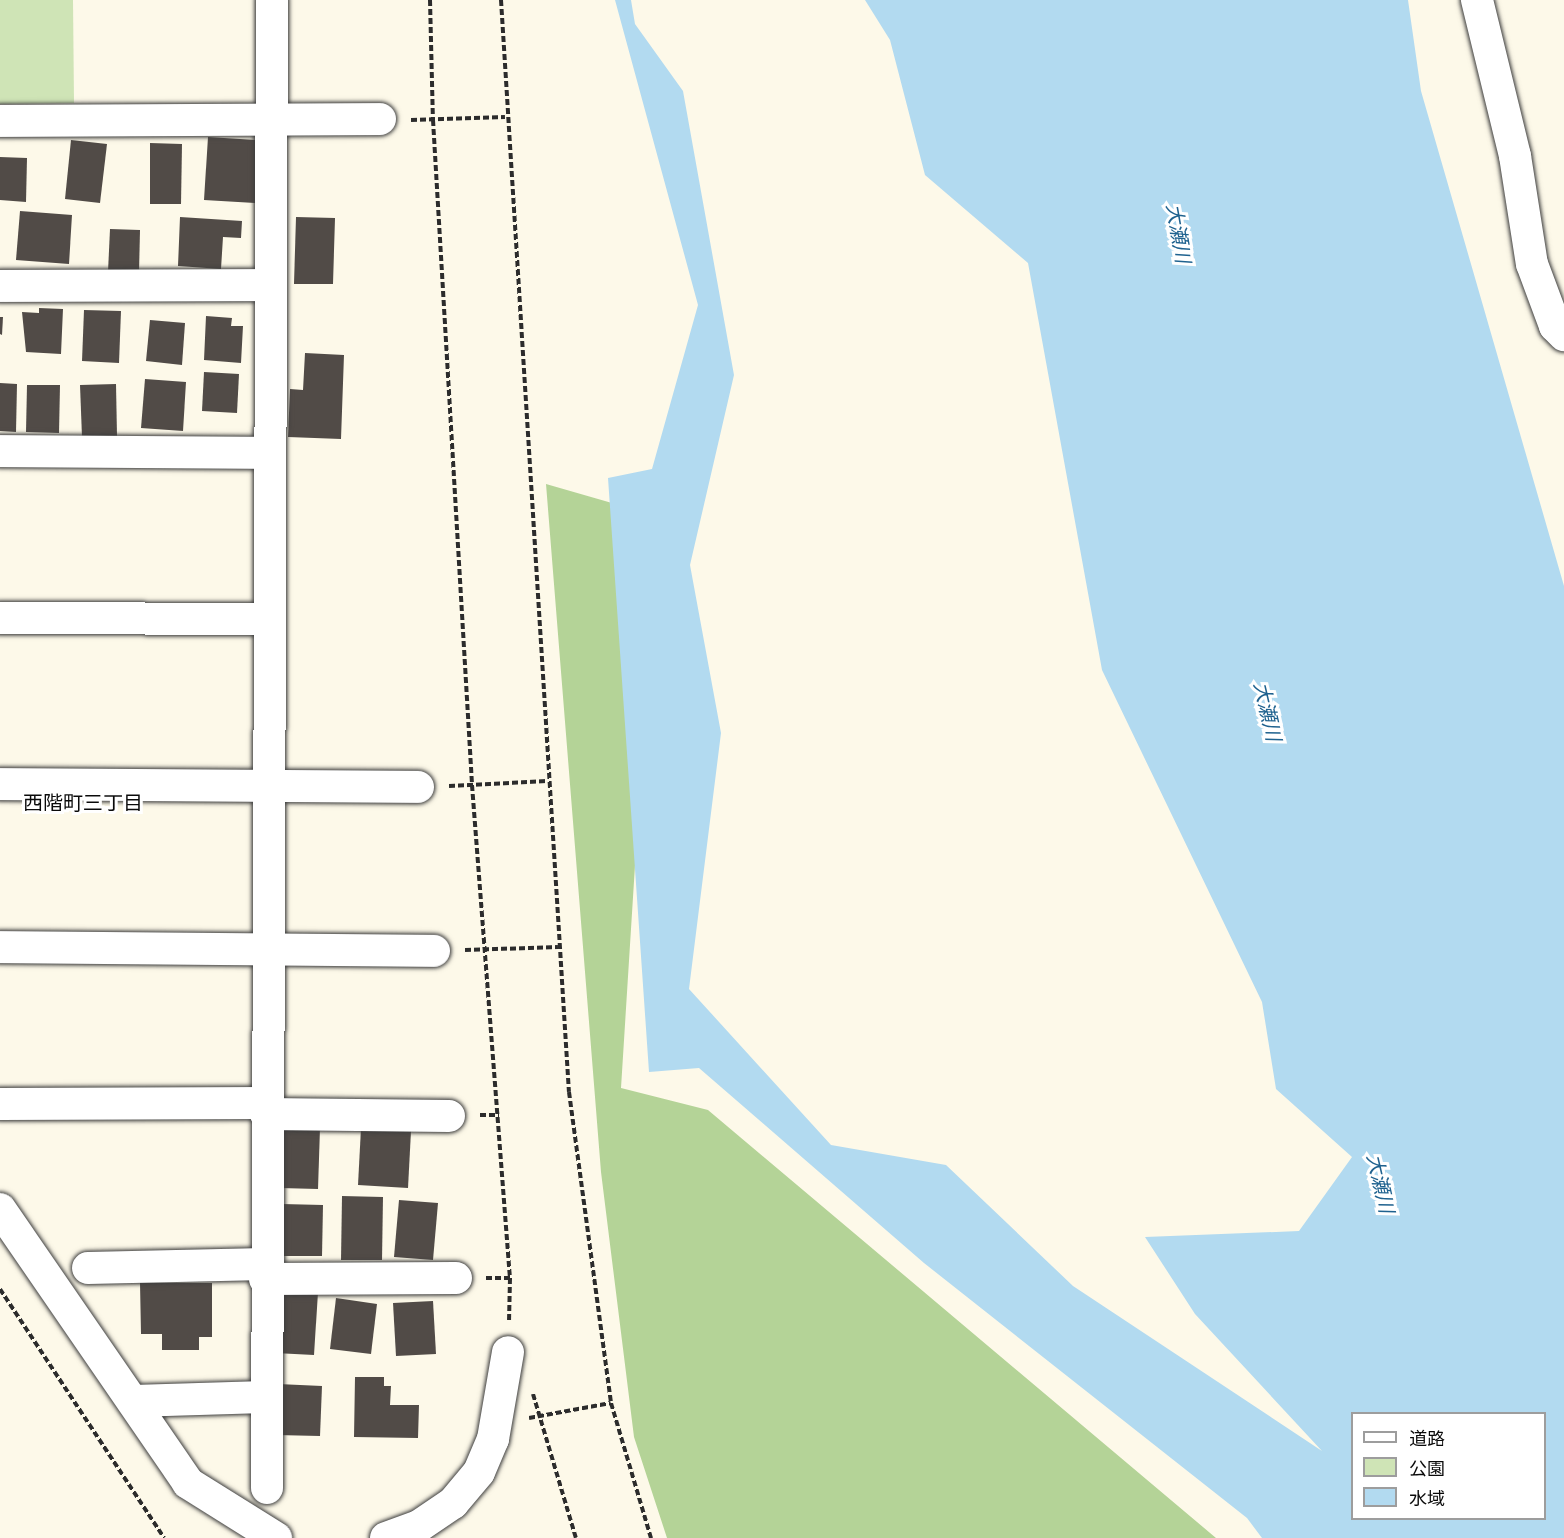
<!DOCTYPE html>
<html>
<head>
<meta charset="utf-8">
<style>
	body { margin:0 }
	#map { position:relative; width:1564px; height:1538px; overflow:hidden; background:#fdf9e9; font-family:Literata,"Noto Sans JP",serif }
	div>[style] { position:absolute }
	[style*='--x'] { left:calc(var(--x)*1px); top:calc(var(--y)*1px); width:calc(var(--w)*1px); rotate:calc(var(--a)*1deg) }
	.green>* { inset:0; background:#cfe4b6 }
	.forest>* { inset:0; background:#b4d397 }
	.water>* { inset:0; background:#b2daf0 }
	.building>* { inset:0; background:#514b47 }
	.path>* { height:4px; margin-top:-2px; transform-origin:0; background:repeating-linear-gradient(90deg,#2c2c2c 0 6px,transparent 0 9px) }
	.roads { filter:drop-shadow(0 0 2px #3d3d3d) drop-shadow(0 0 2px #3d3d3d) }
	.minor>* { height:32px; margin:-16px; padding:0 16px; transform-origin:16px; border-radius:16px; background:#fff }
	span { translate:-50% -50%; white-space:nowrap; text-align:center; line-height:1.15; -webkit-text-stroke:6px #fff; paint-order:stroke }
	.water-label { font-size:20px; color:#1f628f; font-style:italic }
	.neighbourhood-label { font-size:20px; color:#0a0a0a }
	.legend { position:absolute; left:1351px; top:1412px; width:195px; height:108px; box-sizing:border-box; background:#fff; border:2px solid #9d9d9d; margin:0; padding:8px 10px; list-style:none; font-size:18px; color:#0a0a0a }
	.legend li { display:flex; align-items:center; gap:12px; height:30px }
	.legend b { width:30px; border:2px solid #9d9d9d }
</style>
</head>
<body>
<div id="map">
	<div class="green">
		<i style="clip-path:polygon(0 0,73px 0,74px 103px,0 104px)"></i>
	</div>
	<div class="forest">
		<i style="clip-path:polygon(546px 484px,657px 516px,621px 1088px,708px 1110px,1216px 1538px,667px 1538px,634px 1437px,601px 1172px)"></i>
	</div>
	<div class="water">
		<i style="clip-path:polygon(evenodd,615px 0,631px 0,635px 24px,683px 91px,734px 375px,690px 565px,721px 733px,689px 989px,831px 1145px,946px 1165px,1073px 1286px,1322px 1451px,1195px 1314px,1145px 1237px,1299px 1231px,1352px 1157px,1276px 1089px,1262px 1002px,1102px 670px,1028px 263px,925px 175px,890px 40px,865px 0,1408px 0,1421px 91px,1564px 586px,1564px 1538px,1262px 1538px,1247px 1518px,924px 1263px,699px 1068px,649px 1072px,608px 478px,652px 469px,698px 305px,615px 0,1352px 1414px,1544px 1414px,1544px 1518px,1352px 1518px,1352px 1414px)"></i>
	</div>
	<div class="building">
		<i style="clip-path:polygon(208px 137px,258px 140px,255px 203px,204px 200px)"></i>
		<i style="clip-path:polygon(71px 140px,107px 144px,100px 203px,65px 199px)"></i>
		<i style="clip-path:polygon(150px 143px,182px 144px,181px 204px,150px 204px)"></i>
		<i style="clip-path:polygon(0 157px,27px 158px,26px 202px,0 200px)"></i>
		<i style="clip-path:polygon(20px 211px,72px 215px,69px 264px,16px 260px)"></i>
		<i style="clip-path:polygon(180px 217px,242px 221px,241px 238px,223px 237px,221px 269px,178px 266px)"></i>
		<i style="clip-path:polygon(296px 217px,335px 218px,333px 284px,294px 284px)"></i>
		<i style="clip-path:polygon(110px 229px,140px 230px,139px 273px,108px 272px)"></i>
		<i style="clip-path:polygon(39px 308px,63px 309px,61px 354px,26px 352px,22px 312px,39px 313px)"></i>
		<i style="clip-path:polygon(84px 310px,121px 311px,119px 363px,82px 361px)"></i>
		<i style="clip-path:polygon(206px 316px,232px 318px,231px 326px,243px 326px,241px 363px,204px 360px)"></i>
		<i style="clip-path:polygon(0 317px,3px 317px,2px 335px,0 334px)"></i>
		<i style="clip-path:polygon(150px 320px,185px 323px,182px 365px,146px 361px)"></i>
		<i style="clip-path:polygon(305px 353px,344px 355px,341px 439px,288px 437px,290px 389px,303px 390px)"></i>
		<i style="clip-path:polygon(204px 372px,239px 374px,237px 413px,202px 411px)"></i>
		<i style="clip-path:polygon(145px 379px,186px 382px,183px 431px,141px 428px)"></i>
		<i style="clip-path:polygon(0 383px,17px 384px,16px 432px,0 431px)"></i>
		<i style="clip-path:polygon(116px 384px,117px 436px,82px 437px,80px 385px)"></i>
		<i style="clip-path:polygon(27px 385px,60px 385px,59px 433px,26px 432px)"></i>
		<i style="clip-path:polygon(283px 1127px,320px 1128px,318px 1189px,280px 1188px)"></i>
		<i style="clip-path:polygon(361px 1128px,411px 1131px,408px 1188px,358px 1185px)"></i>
		<i style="clip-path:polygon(342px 1196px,383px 1197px,382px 1260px,341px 1260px)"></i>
		<i style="clip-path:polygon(399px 1200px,438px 1203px,433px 1260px,394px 1257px)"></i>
		<i style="clip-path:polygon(282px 1204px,323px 1205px,322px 1256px,282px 1256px)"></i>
		<i style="clip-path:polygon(140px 1283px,212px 1283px,212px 1337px,199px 1337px,199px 1350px,162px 1350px,162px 1334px,141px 1334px)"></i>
		<i style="clip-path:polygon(279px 1290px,318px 1292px,314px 1355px,275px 1353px)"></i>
		<i style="clip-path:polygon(336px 1298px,377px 1304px,371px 1354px,330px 1349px)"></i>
		<i style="clip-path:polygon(433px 1301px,436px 1354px,396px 1356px,393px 1303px)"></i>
		<i style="clip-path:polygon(355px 1377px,384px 1377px,384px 1386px,391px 1386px,390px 1405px,419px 1405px,418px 1438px,354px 1437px)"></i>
		<i style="clip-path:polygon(278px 1384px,322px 1386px,320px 1436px,276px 1435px)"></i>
	</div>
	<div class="path">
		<i style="--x:430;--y:0;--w:120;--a:88.6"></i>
		<i style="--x:433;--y:120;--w:666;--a:86.64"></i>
		<i style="--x:472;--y:785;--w:494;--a:85.6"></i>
		<i style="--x:510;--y:1278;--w:43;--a:91.3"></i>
		<i style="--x:501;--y:0;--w:1094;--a:86.44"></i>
		<i style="--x:569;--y:1092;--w:314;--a:82.3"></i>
		<i style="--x:611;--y:1403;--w:141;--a:73.5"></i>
		<i style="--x:411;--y:120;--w:94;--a:-1.8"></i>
		<i style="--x:449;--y:786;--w:98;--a:-2.9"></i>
		<i style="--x:465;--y:950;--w:93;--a:-1.8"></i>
		<i style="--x:480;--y:1115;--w:19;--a:0"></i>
		<i style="--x:486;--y:1278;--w:24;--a:0"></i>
		<i style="--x:0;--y:1289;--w:298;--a:56.6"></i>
		<i style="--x:533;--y:1394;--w:150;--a:73.4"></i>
		<i style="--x:529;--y:1418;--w:83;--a:-10.4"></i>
	</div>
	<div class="roads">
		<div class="minor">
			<i style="--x:1477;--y:0;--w:161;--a:76.3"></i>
			<i style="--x:1515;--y:156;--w:109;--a:81.1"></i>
			<i style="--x:1532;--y:264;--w:66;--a:69.6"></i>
			<i style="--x:1555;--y:326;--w:13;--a:45"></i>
			<i style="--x:0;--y:121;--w:380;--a:-0.3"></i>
			<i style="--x:0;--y:286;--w:270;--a:-0.2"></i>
			<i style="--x:0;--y:451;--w:269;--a:0.4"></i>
			<i style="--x:0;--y:618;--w:268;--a:0.2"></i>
			<i style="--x:0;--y:784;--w:418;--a:0.4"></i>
			<i style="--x:0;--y:947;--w:434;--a:0.5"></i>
			<i style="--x:0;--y:1104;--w:265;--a:-0.2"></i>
			<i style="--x:266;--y:1114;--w:183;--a:0.6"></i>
			<i style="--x:0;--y:1209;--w:332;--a:55.5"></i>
			<i style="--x:188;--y:1483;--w:104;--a:32"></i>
			<i style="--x:88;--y:1268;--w:177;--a:-1.3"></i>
			<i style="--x:265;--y:1279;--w:191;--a:-0.3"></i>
			<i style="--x:133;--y:1401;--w:132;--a:-1.7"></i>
			<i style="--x:267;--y:1488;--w:1488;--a:-89.81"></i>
			<i style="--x:386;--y:1538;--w:35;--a:-20"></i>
			<i style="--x:419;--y:1526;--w:41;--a:-34.1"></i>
			<i style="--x:453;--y:1503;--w:40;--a:-50"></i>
			<i style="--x:479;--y:1472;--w:36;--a:-67"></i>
			<i style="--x:493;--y:1439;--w:88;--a:-80.2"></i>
		</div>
	</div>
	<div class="water-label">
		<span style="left:1180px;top:233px;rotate:80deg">大瀬川</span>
		<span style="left:1269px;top:711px;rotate:77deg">大瀬川</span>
		<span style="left:1382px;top:1183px;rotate:77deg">大瀬川</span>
	</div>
	<div class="neighbourhood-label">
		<span style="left:83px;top:801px">西階町三丁目</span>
	</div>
	<ul class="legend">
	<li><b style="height:8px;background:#fff"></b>道路</li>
	<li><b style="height:16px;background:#cfe4b6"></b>公園</li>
	<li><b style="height:16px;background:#b2daf0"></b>水域</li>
	</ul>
</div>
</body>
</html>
